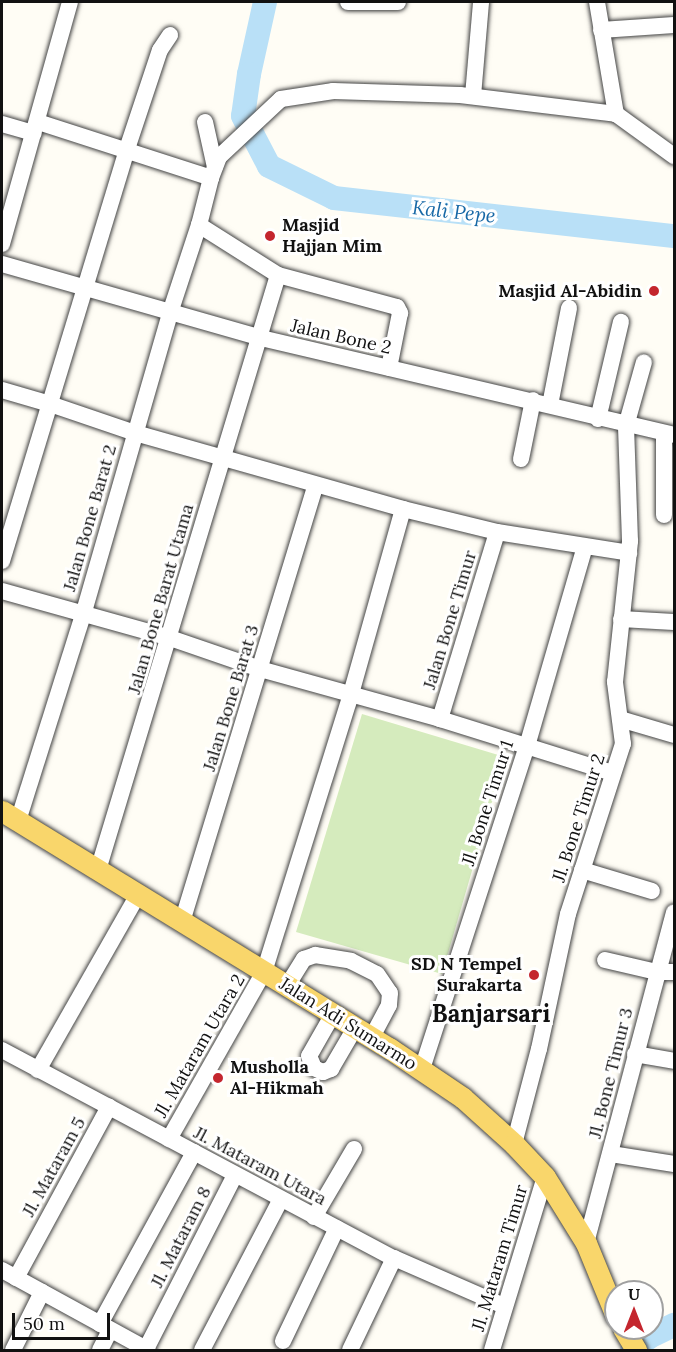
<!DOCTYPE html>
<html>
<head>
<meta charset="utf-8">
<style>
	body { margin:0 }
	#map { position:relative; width:676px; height:1352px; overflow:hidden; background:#fffdf5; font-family:Lora,serif }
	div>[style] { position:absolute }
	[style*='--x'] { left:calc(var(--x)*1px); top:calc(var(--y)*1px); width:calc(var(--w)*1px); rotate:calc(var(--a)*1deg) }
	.green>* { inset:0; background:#d5ebbd }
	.river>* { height:24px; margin:-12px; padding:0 12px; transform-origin:12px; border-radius:12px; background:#b9e0f7 }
	.roads { filter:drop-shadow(0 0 2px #444) drop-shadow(0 0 2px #444) }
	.minor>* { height:16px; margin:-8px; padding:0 8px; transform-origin:8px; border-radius:8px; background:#fff }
	.major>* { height:21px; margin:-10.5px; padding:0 10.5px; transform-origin:10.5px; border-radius:10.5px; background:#f9d66b }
	.dots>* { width:16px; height:16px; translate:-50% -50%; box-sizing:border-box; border:3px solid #fff; border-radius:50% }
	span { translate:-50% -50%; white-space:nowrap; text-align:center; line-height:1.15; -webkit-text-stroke:6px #fff; paint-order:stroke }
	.poi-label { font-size:18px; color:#111; font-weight:700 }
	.left { translate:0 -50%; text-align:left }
	.right { translate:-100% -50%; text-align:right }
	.street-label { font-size:18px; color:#111 }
	.water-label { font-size:20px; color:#1768a6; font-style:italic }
	.district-label { font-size:24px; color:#111; font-weight:700 }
	.frame { position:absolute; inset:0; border:3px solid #111; pointer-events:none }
	.north { position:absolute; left:604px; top:1280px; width:60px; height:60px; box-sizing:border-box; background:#fff; border:2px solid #a0a0a0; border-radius:50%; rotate:0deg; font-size:16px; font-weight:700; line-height:24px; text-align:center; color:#111 }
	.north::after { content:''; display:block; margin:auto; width:21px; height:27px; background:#c4262e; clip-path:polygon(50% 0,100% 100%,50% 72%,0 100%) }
	.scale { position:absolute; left:12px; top:1313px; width:98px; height:27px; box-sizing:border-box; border:3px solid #111; border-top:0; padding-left:8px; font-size:18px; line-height:21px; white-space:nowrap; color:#111; -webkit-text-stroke:4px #fff; paint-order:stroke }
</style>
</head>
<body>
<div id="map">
	<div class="green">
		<i style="clip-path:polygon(362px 714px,505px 757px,442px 974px,296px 932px)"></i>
	</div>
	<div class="river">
		<i style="--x:265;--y:2;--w:74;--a:102.5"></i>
		<i style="--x:249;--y:74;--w:42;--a:98.1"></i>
		<i style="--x:243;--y:116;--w:56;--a:62.5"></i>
		<i style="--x:269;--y:166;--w:72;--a:26.2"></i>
		<i style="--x:334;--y:198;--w:342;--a:6.4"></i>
		<i style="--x:632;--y:1350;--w:21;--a:-37"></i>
		<i style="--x:649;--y:1337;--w:28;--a:-26"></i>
	</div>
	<div class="roads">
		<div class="minor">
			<i style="--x:348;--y:2;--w:50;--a:0"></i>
			<i style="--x:597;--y:2;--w:114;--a:80.4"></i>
			<i style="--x:601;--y:30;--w:73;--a:-3.9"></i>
			<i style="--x:473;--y:96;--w:94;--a:-85.1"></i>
			<i style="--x:38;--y:122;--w:182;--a:17.9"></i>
			<i style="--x:211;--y:178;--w:49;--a:104.3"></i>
			<i style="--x:199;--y:225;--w:93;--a:32.3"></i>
			<i style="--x:278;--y:275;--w:622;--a:106.83"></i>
			<i style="--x:205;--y:122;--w:46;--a:77.5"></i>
			<i style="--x:2;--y:124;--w:33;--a:16"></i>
			<i style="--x:211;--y:178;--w:22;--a:-69"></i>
			<i style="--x:219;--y:157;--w:85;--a:-43.1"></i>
			<i style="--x:281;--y:99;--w:53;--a:-8.7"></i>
			<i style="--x:333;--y:91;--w:127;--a:1.8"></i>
			<i style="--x:460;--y:95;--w:157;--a:6.9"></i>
			<i style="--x:616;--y:114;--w:72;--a:35.9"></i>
			<i style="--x:2;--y:244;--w:251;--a:-74.3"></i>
			<i style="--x:2;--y:264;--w:269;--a:15.9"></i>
			<i style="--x:261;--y:338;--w:424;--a:13.2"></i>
			<i style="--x:278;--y:275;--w:123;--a:15.1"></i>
			<i style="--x:397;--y:307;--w:7;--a:63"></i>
			<i style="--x:400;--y:313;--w:56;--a:101.3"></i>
			<i style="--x:2;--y:390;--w:50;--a:16.3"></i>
			<i style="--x:50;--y:404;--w:90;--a:18.8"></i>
			<i style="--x:135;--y:433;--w:279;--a:15.8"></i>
			<i style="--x:403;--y:509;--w:97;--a:13.7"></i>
			<i style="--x:497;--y:532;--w:134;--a:9"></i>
			<i style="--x:550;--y:405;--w:99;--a:-78.9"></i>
			<i style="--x:598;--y:419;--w:100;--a:-76.7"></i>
			<i style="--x:664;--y:434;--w:81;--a:90"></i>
			<i style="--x:521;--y:459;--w:60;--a:-78.5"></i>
			<i style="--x:2;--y:561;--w:431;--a:-73.1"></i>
			<i style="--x:127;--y:149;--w:104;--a:-71.6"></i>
			<i style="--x:160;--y:50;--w:18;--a:-56"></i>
			<i style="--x:2;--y:591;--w:174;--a:15.6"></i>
			<i style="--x:170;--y:638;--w:95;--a:19"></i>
			<i style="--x:260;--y:669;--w:187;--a:15.5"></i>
			<i style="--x:440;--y:719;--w:180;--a:17.4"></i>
			<i style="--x:621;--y:619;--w:53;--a:3.2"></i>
			<i style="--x:440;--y:719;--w:195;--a:-73"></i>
			<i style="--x:620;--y:719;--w:56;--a:16.5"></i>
			<i style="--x:18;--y:821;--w:216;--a:-72.5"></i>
			<i style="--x:83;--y:615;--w:314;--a:-73.9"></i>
			<i style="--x:170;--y:313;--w:93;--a:-71.8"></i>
			<i style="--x:582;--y:870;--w:73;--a:16.7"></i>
			<i style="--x:182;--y:922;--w:457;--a:-73"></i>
			<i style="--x:605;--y:960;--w:53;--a:13"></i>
			<i style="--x:657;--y:972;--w:17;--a:0"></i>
			<i style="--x:287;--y:986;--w:32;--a:-58"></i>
			<i style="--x:304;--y:959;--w:12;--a:-20"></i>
			<i style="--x:315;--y:955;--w:36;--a:9"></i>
			<i style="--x:351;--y:961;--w:29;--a:27"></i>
			<i style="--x:377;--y:974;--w:23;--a:56"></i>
			<i style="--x:390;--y:993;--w:12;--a:95"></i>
			<i style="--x:389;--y:1005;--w:36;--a:118"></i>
			<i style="--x:333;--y:1014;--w:48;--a:119.7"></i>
			<i style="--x:309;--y:1056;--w:13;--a:67"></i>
			<i style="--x:314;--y:1068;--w:10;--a:24"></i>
			<i style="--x:323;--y:1072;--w:9;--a:-21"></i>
			<i style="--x:331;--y:1069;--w:48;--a:-59.7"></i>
			<i style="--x:2;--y:1050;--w:444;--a:28"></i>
			<i style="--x:394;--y:1258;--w:120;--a:23.6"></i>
			<i style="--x:635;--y:1054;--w:40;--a:10"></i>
			<i style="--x:422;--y:1069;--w:340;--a:-72"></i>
			<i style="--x:527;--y:746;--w:207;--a:-73.8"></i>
			<i style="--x:38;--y:1070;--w:202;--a:-60.3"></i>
			<i style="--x:169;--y:1139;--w:192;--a:-60.4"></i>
			<i style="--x:264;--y:972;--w:291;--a:-72.6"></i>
			<i style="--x:351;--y:694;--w:192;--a:-74.3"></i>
			<i style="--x:514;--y:1144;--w:98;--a:-75.3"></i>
			<i style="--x:539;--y:1049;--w:138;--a:-77.9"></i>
			<i style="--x:568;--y:914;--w:179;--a:-72.1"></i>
			<i style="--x:623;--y:744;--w:63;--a:-97.4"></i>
			<i style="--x:615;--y:682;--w:142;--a:-83.9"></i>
			<i style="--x:630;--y:541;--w:115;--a:-92"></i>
			<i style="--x:626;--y:426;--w:66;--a:-74.3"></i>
			<i style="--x:611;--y:1154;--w:64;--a:9"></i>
			<i style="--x:314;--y:1217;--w:79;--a:-59.5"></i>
			<i style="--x:586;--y:1243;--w:342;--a:-75.1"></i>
			<i style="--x:2;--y:1270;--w:166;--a:28.7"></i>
			<i style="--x:16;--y:1278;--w:195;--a:-61.5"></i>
			<i style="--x:100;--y:1324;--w:196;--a:-61.3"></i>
			<i style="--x:283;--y:1341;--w:125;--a:-64.5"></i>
			<i style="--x:146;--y:1349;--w:195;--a:-62.9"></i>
			<i style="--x:13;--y:1350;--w:65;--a:-63.4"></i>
			<i style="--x:100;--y:1350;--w:22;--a:-63"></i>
			<i style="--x:202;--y:1350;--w:170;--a:-62.4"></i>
			<i style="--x:350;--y:1350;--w:102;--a:-64.4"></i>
			<i style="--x:492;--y:1350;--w:181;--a:-73"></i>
		</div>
		<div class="major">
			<i style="--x:2;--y:811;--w:454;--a:31.5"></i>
			<i style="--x:389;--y:1048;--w:89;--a:34"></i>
			<i style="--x:463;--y:1098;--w:69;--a:42"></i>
			<i style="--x:514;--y:1144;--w:45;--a:46.8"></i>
			<i style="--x:545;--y:1177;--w:78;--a:58.2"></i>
			<i style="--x:586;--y:1243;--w:79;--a:67.7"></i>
			<i style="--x:623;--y:1328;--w:26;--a:59"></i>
		</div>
	</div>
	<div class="dots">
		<i style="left:270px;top:236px;background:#c4262e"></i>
		<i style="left:654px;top:291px;background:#c4262e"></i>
		<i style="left:534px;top:975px;background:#c4262e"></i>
		<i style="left:218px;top:1078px;background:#c4262e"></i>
	</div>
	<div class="poi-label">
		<span class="left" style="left:282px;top:236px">Masjid<br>Hajjan Mim</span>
		<span class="right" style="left:642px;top:291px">Masjid Al-Abidin</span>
		<span class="right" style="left:522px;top:975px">SD N Tempel<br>Surakarta</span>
		<span class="left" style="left:230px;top:1078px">Musholla<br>Al-Hikmah</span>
	</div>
	<div class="street-label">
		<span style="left:341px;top:337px;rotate:13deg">Jalan Bone 2</span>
		<span style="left:90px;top:518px;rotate:-74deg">Jalan Bone Barat 2</span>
		<span style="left:161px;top:599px;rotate:-74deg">Jalan Bone Barat Utama</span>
		<span style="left:450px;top:620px;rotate:-73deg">Jalan Bone Timur</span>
		<span style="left:231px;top:698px;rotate:-73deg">Jalan Bone Barat 3</span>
		<span style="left:488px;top:803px;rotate:-72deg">Jl. Bone Timur 1</span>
		<span style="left:579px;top:818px;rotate:-72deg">Jl. Bone Timur 2</span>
		<span style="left:348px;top:1024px;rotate:32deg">Jalan Adi Sumarmo</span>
		<span style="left:200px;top:1046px;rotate:-60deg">Jl. Mataram Utara 2</span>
		<span style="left:611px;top:1073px;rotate:-76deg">Jl. Bone Timur 3</span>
		<span style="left:260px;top:1166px;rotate:28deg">Jl. Mataram Utara</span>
		<span style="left:54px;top:1167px;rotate:-61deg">Jl. Mataram 5</span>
		<span style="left:181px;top:1237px;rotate:-63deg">Jl. Mataram 8</span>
		<span style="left:500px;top:1258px;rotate:-73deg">Jl. Mataram Timur</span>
	</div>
	<div class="water-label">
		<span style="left:454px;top:211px;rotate:6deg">Kali Pepe</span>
	</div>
	<div class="district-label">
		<span style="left:491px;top:1014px">Banjarsari</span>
	</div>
	<div class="frame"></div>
	<div class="north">U</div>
	<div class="scale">50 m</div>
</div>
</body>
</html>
